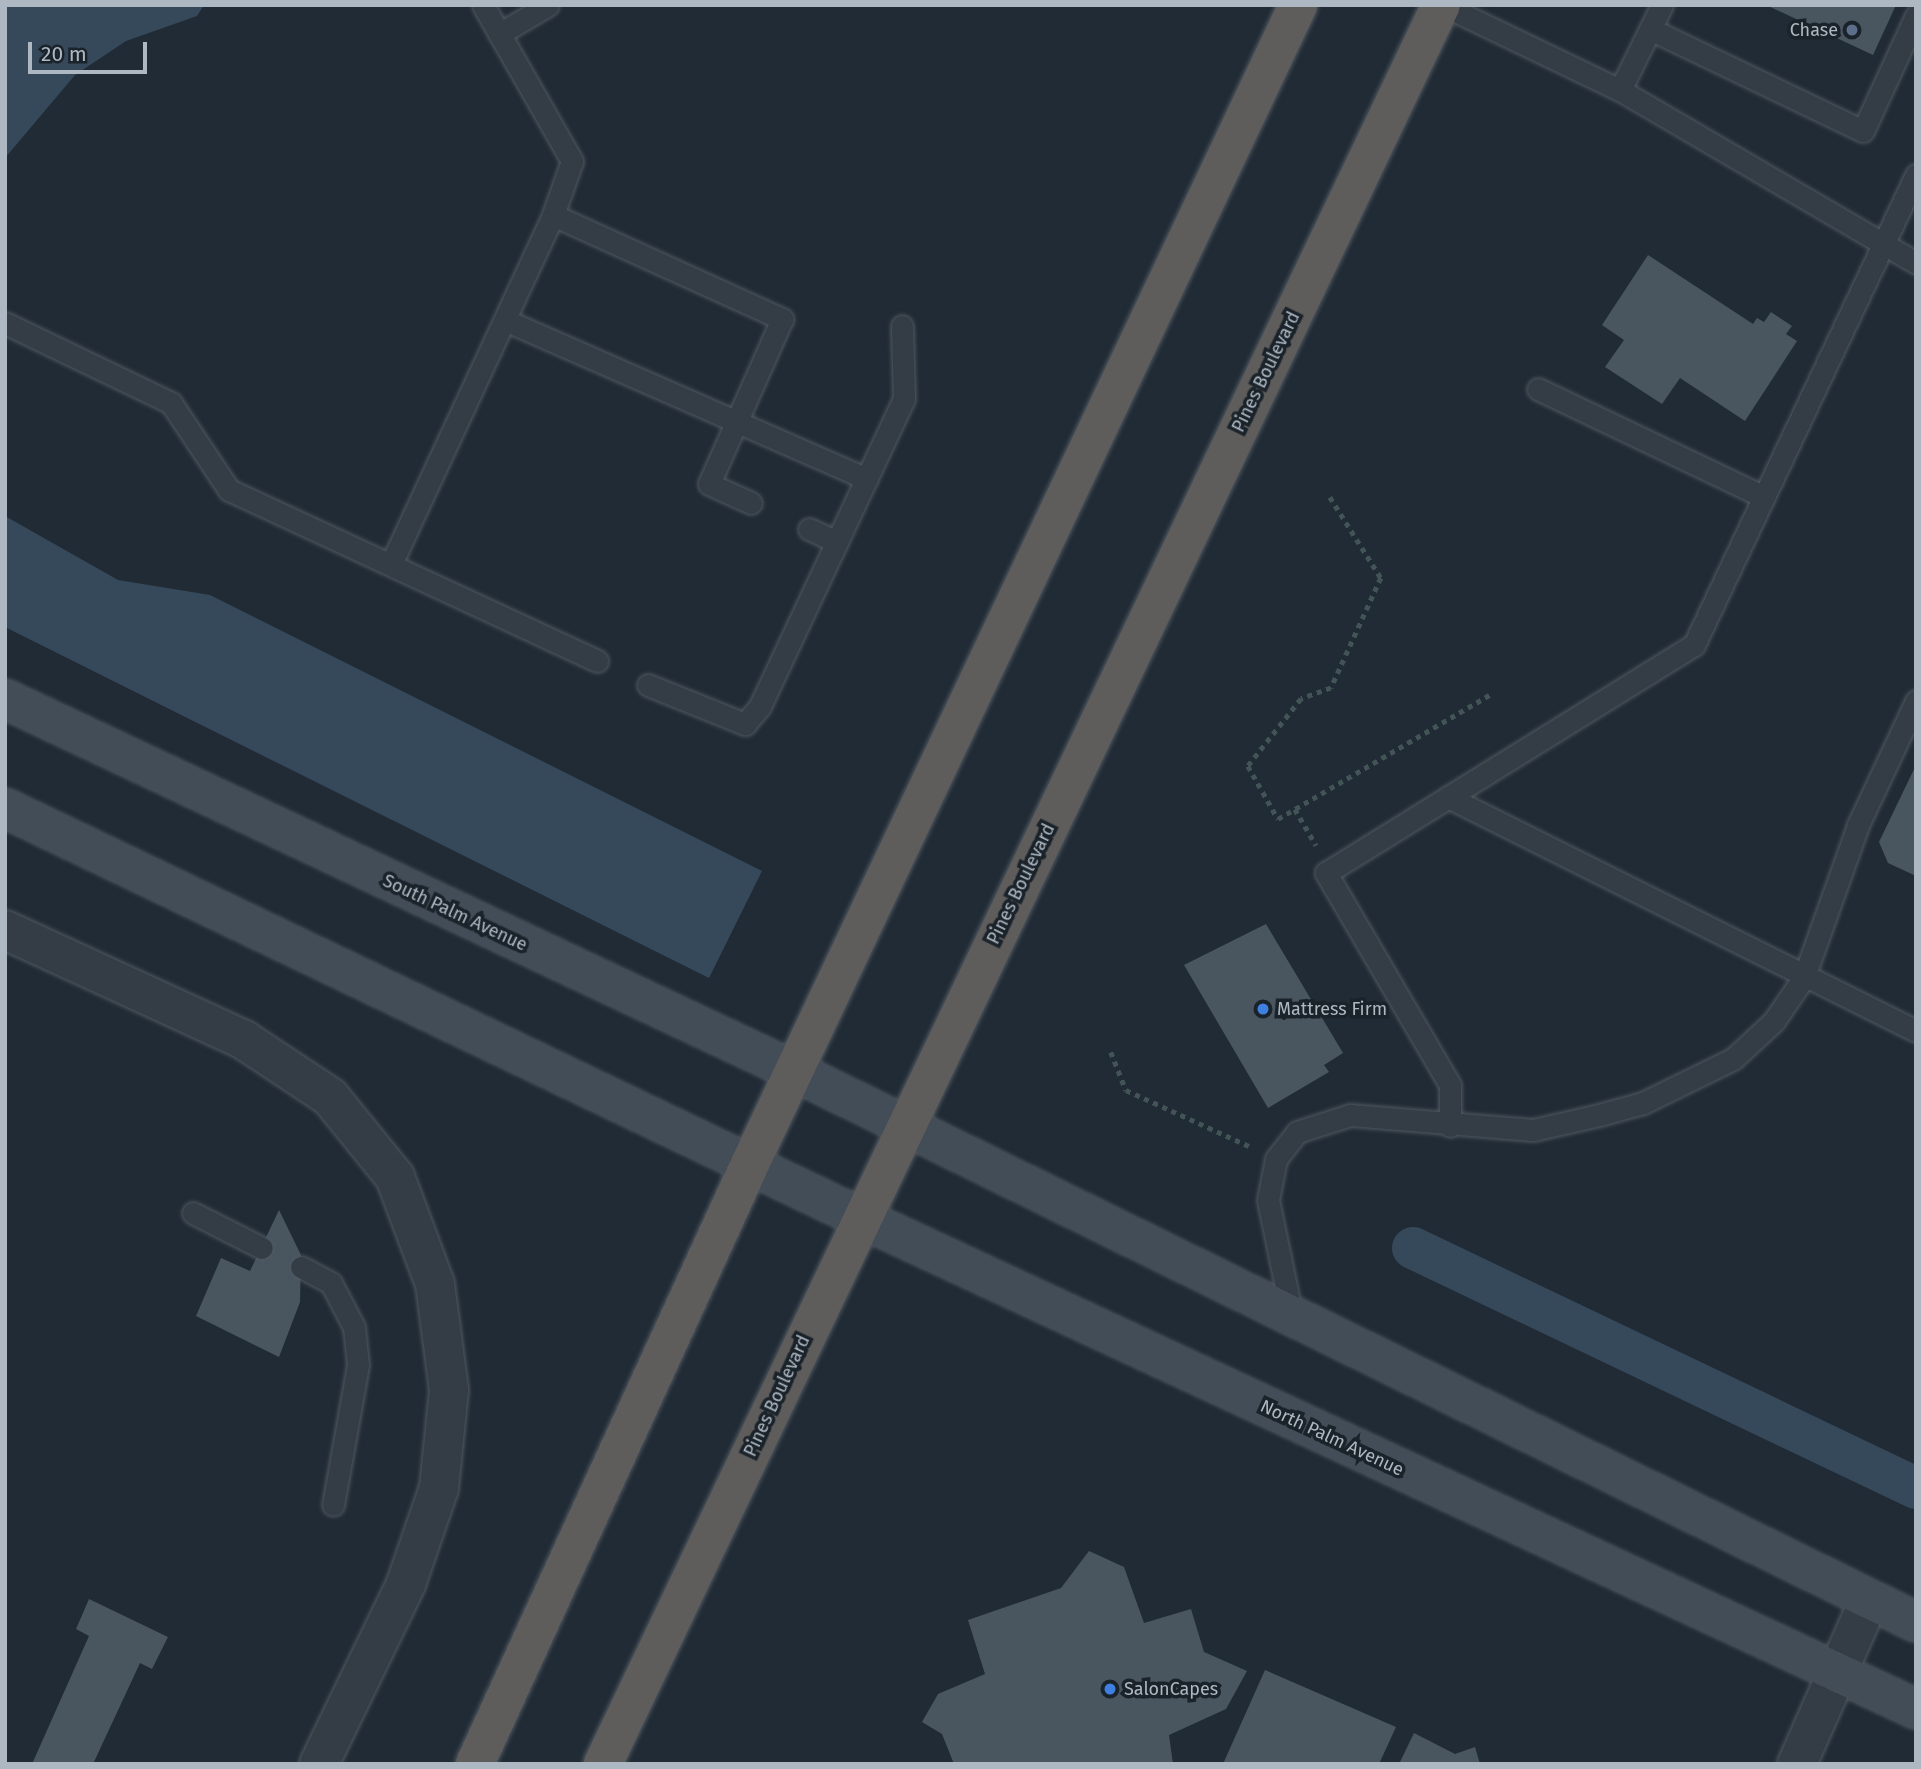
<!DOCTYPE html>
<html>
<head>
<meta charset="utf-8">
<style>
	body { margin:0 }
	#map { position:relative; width:1921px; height:1769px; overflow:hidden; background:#212b35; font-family:"Fira Sans",sans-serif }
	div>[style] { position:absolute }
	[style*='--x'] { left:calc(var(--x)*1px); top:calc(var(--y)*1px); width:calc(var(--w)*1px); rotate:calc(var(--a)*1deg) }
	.water>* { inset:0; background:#36495b }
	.canal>* { height:42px; margin:-21px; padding:0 21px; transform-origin:21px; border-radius:21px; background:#36495b }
	.building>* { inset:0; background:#495660 }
	.path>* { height:4.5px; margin-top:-2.25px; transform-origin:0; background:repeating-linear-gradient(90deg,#425455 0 5px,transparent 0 10px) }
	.roads { filter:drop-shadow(0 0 2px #4f5860) drop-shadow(0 0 2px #4f5860) }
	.service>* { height:21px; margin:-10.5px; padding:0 10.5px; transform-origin:10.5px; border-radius:10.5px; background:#343d45 }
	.minor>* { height:38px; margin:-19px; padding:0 19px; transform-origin:19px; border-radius:19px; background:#343d45 }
	.secondary>* { height:38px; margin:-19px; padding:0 19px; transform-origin:19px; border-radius:19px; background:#424d58 }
	.trunk>* { height:38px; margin:-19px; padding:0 19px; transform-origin:19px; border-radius:19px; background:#5e5d5c }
	.dots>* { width:19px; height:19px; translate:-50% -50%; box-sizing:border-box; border:4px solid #1a222a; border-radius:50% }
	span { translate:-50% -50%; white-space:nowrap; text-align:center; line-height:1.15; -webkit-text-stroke:7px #1a222a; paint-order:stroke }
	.poi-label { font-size:18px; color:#aeb8c2 }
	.right { translate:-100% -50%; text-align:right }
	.left { translate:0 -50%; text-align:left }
	.street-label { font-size:18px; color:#aeb8c2 }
	.frame { position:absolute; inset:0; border:7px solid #aeb8c2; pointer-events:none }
	.scale { position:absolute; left:28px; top:42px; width:119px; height:32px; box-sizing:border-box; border:4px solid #aeb8c2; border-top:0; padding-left:9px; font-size:21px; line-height:24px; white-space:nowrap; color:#aeb8c2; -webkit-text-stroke:5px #1a222a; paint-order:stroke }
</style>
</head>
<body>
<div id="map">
	<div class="water">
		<i style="clip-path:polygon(5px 5px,204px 5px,197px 16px,126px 41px,75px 75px,5px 158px)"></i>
		<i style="clip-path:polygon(5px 516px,118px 580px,210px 595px,762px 871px,709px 978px,5px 627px)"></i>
	</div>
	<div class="canal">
		<i style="--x:1413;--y:1248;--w:557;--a:25.51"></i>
	</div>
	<div class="building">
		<i style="clip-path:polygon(1766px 5px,1896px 5px,1873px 55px)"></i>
		<i style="clip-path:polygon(1648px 255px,1753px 324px,1757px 318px,1764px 322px,1771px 312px,1792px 326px,1786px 334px,1797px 341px,1745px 421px,1680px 378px,1662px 404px,1605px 367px,1624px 340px,1602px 325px)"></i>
		<i style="clip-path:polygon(1916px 765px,1916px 876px,1888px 863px,1879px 842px)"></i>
		<i style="clip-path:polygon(1266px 924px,1343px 1053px,1324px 1065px,1329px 1072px,1268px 1108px,1184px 965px)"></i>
		<i style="clip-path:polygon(279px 1210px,301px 1255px,300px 1302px,279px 1357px,196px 1316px,221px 1258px,250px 1271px)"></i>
		<i style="clip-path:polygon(1089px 1551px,1124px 1567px,1144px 1623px,1191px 1609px,1204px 1652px,1247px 1671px,1226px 1709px,1169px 1735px,1173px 1764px,954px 1764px,942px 1734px,922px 1722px,938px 1694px,985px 1674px,968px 1620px,1061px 1588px)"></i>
		<i style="clip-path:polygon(89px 1599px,168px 1637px,152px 1669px,140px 1663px,93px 1764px,32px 1764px,89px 1636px,76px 1629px)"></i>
		<i style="clip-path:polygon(1265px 1670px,1396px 1727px,1379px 1764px,1223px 1764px)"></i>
		<i style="clip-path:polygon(1414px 1733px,1455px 1754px,1475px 1747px,1480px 1764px,1399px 1764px)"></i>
	</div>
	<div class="path">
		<i style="--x:1330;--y:497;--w:96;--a:57.8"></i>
		<i style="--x:1381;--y:578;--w:121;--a:114.4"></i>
		<i style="--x:1331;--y:688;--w:32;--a:160"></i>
		<i style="--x:1301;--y:699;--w:85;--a:128.3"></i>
		<i style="--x:1248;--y:766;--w:61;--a:60.5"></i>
		<i style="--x:1278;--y:819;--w:245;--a:-30.4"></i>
		<i style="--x:1295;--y:809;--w:42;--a:59.7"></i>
		<i style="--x:1111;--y:1052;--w:41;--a:68.5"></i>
		<i style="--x:1126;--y:1090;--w:137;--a:24.5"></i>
	</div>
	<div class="roads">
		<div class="service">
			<i style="--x:483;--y:5;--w:180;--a:60.3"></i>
			<i style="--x:572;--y:161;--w:57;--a:109.4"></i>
			<i style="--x:1443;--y:5;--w:196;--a:25.7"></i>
			<i style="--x:1620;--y:90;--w:343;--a:30.3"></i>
			<i style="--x:1650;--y:29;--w:236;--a:25.6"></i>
			<i style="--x:1863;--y:131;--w:127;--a:-65.3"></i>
			<i style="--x:499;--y:34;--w:57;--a:-30.6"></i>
			<i style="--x:1620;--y:90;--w:95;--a:-63.7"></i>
			<i style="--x:505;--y:320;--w:395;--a:23.7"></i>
			<i style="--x:5;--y:323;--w:184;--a:25.7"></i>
			<i style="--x:171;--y:403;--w:105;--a:56.3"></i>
			<i style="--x:229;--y:490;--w:406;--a:24.9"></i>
			<i style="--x:1538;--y:389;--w:250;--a:25.5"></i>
			<i style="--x:809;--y:529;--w:31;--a:25"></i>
			<i style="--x:392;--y:562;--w:383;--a:-65.1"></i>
			<i style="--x:553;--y:215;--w:252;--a:24.4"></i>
			<i style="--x:782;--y:319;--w:180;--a:113.9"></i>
			<i style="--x:709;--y:484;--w:46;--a:24.3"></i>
			<i style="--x:648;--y:685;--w:105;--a:21.9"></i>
			<i style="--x:745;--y:724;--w:23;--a:-50"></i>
			<i style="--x:760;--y:706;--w:339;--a:-64.9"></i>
			<i style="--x:904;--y:399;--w:73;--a:-91.6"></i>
			<i style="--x:1448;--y:797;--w:523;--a:26.57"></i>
			<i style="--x:1450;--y:1126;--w:41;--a:-90"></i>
			<i style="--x:1450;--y:1085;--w:246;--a:-120.3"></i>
			<i style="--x:1326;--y:873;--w:433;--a:-31.8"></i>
			<i style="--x:1694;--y:645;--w:520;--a:-64.72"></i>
			<i style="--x:193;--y:1213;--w:77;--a:26.9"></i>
			<i style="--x:301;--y:1267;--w:34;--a:28"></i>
			<i style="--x:331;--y:1283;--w:50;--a:62.4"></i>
			<i style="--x:354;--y:1327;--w:38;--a:84"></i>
			<i style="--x:358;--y:1365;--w:142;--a:100.1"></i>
			<i style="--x:1292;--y:1316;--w:118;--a:-101.7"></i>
			<i style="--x:1268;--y:1200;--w:42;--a:-79"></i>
			<i style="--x:1276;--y:1159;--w:34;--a:-52"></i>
			<i style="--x:1297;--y:1132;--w:56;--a:-17.8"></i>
			<i style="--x:1350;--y:1115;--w:184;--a:4.7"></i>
			<i style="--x:1533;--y:1130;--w:68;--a:-12.8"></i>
			<i style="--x:1599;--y:1115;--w:46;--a:-15.3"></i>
			<i style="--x:1643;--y:1103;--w:100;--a:-26.1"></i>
			<i style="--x:1733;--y:1059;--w:56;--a:-42.8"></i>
			<i style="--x:1774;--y:1021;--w:53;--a:-55.7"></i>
			<i style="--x:1804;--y:977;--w:161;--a:-70.4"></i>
			<i style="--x:1858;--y:825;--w:137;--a:-64.9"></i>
		</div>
		<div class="minor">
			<i style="--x:5;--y:930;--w:263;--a:24.7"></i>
			<i style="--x:244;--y:1040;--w:103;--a:33.5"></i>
			<i style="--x:330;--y:1097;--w:103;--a:50.9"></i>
			<i style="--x:395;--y:1177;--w:114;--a:69.5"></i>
			<i style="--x:435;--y:1284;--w:107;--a:82.5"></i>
			<i style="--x:449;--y:1390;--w:99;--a:95.8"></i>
			<i style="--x:439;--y:1488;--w:102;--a:109"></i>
			<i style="--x:406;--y:1584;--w:200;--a:115.8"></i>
			<i style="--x:1797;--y:1764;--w:178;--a:-66.2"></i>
		</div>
		<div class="secondary">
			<i style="--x:5;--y:699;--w:872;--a:25.24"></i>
			<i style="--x:794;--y:1071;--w:1250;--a:26.16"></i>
			<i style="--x:5;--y:808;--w:949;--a:25.59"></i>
			<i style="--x:861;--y:1218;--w:1164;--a:24.96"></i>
		</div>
		<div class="trunk">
			<i style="--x:475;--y:1764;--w:660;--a:-65.38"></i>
			<i style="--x:750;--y:1164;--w:1282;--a:-64.69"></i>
			<i style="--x:603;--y:1764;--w:1948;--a:-64.53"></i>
		</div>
	</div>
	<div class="dots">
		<i style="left:1852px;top:30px;background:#5c6f8a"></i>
		<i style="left:1263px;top:1009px;background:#3f7fe0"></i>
		<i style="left:1110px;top:1689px;background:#3f7fe0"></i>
	</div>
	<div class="poi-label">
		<span class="right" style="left:1838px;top:30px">Chase</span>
		<span class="left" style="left:1277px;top:1009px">Mattress Firm</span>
		<span class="left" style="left:1124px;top:1689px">SalonCapes</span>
	</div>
	<div class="street-label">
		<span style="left:1266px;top:372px;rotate:-64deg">Pines Boulevard</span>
		<span style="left:1021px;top:884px;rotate:-64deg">Pines Boulevard</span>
		<span style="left:455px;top:913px;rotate:25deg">South Palm Avenue</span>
		<span style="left:777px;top:1396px;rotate:-65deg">Pines Boulevard</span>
		<span style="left:1332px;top:1438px;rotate:25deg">North Palm Avenue</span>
	</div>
	<div class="frame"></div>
	<div class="scale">20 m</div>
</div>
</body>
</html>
